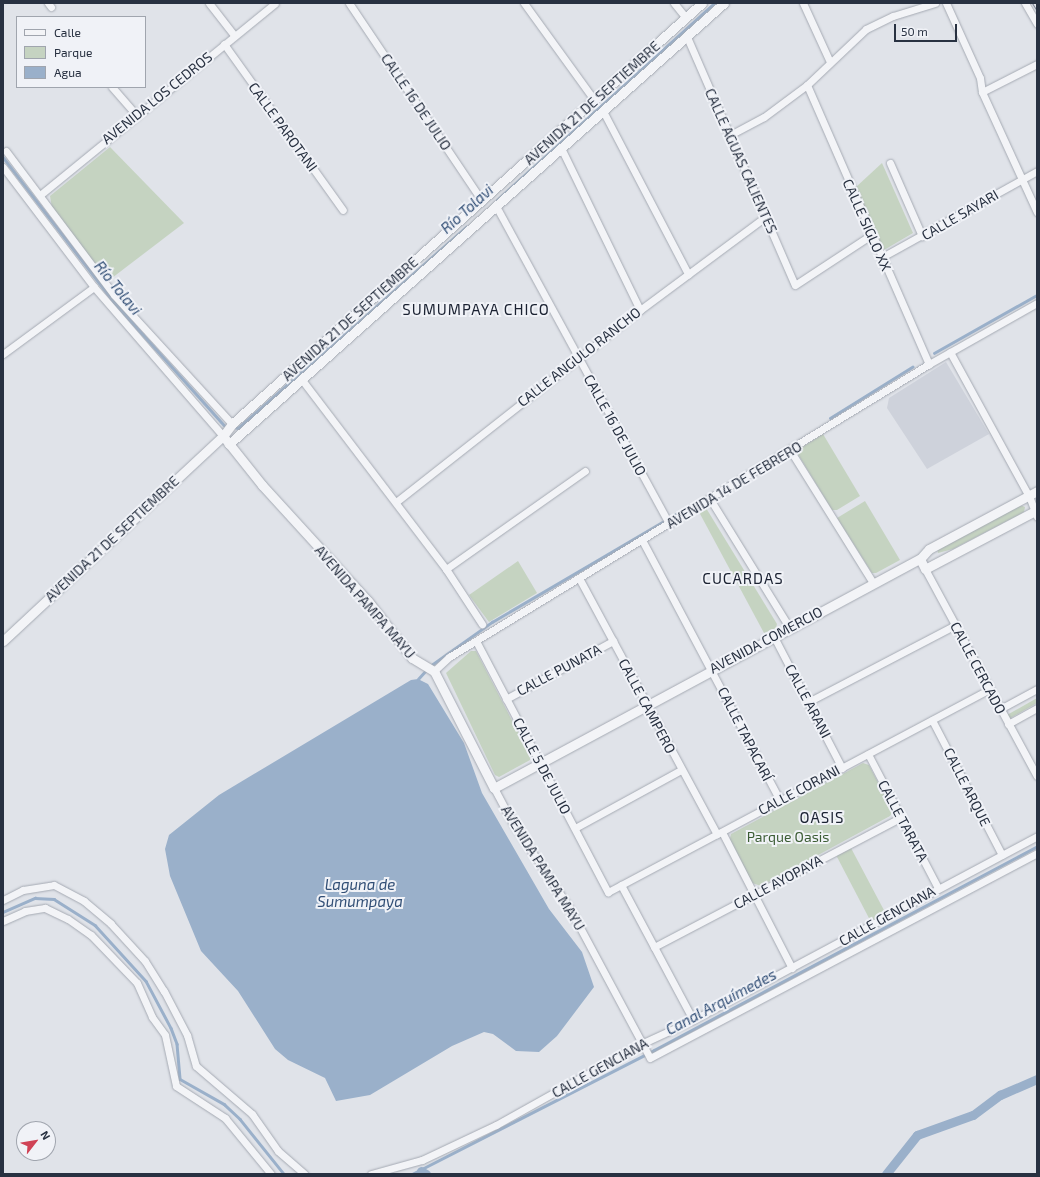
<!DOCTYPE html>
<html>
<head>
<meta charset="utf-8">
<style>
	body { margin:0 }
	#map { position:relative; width:1040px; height:1177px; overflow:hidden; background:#e0e3e9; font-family:"Exo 2",sans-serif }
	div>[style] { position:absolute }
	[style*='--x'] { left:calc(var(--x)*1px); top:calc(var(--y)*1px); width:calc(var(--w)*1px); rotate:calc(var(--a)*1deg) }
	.built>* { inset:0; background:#ced2db }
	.green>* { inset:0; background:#c5d3c1 }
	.water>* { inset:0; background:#9ab0ca }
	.stream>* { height:2.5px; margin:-1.25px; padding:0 1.25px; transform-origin:1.25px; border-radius:1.25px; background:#9ab0ca }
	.canal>* { height:9px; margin:-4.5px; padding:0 4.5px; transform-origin:4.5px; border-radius:4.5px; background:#9ab0ca }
	.roads { filter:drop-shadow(0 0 1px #a5aab3) drop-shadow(0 0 1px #a5aab3) }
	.minor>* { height:7px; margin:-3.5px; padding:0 3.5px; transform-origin:3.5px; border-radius:3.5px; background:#f3f4f7 }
	.tertiary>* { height:9px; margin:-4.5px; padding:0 4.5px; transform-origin:4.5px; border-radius:4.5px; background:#f3f4f7 }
	.tram>* { height:1px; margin:-0.5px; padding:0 0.5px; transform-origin:0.5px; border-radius:0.5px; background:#798293 }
	span { translate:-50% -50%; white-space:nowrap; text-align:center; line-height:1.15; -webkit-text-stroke:4px #f0f2f7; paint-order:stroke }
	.street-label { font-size:14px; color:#283141 }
	.park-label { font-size:14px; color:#3c5d35 }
	.water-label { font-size:15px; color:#324f76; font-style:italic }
	.neighbourhood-label { font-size:15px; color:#1b2232; letter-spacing:1px }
	.frame { position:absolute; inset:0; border:4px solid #283141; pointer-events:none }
	.legend { position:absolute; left:16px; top:16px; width:130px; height:72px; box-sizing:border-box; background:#f0f2f7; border:1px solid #a0a5ae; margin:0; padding:5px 7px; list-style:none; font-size:12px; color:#283141 }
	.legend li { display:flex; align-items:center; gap:8px; height:20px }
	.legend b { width:20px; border:1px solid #a0a5ae }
	.north { position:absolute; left:16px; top:1121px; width:40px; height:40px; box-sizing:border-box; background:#f0f2f7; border:1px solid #a0a5ae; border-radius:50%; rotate:59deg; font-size:11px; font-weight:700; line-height:16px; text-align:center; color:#283141 }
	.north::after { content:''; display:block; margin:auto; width:14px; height:18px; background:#d04356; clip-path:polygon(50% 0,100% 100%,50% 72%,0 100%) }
	.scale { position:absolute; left:894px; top:24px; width:63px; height:18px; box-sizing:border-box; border:2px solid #283141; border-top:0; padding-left:5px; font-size:12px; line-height:14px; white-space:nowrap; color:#283141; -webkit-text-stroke:3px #f0f2f7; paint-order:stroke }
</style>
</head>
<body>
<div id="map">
	<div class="built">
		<i style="clip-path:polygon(946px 362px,989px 434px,927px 469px,887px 408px,889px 398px)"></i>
	</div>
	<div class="green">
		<i style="clip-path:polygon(110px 147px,184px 223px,108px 281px,52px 208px,50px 196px)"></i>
		<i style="clip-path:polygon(882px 163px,913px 233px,884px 250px,856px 187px)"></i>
		<i style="clip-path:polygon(823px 434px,860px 496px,837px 510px,832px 510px,796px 451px)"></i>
		<i style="clip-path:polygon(865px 501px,900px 560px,876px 573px,872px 573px,837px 518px)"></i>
		<i style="clip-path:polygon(1020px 505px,1025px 507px,1024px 512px,953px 549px,938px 553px,937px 548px)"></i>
		<i style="clip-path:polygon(706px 508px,777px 624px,776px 628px,764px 633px,699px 512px)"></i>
		<i style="clip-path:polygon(518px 561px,537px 593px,489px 622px,469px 595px)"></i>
		<i style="clip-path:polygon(471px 651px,476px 651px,530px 755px,530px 760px,499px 777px,495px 775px,446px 673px)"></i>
		<i style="clip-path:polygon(1037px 698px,1037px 703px,1009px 719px,1007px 715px)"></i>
		<i style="clip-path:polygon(863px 763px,869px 765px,893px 811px,890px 816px,761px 886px,752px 883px,730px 839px,731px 834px)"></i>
		<i style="clip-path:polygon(851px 848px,886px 914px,871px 922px,836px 855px)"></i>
	</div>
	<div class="water">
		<i style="clip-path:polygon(418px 679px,428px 684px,464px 743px,482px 793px,549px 909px,582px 952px,594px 987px,557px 1036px,539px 1052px,516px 1051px,493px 1034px,484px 1032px,452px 1046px,370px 1095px,336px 1101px,325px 1078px,288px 1060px,275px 1049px,238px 991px,201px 951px,170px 876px,165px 849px,169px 835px,219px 795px,411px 680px)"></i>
	</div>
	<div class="stream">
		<i style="--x:3;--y:157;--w:183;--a:52.6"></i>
		<i style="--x:114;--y:302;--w:165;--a:48.2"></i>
		<i style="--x:497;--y:200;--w:293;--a:-42.2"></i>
		<i style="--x:934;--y:353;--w:118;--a:-29.4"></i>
		<i style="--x:830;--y:418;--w:97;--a:-31.9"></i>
		<i style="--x:234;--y:427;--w:4;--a:14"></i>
		<i style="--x:238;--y:428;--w:304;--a:-41.4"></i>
		<i style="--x:430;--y:666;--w:76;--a:-35.4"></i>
		<i style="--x:492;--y:622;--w:227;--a:-30.4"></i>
		<i style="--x:418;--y:679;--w:13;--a:-48"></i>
		<i style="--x:3;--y:912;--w:35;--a:-24"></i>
		<i style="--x:35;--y:898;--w:19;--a:3"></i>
		<i style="--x:54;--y:899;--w:49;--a:32.4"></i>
		<i style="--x:95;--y:925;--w:76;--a:47.7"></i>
		<i style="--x:146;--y:981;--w:53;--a:62"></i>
		<i style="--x:171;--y:1028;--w:17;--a:69"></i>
		<i style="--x:177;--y:1044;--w:35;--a:85"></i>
		<i style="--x:180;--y:1079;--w:51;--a:29.6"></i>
		<i style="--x:224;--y:1104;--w:22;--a:43"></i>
		<i style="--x:240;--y:1119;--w:70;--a:51.3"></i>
		<i style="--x:412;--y:1174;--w:272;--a:-27.1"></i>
		<i style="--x:654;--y:1050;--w:434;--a:-28"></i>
	</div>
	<div class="canal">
		<i style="--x:421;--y:1171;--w:6;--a:31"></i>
		<i style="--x:886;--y:1174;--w:50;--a:-51.5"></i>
		<i style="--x:917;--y:1135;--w:59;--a:-19.7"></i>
		<i style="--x:973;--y:1115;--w:34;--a:-37"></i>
		<i style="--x:1000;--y:1095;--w:40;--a:-23.4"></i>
	</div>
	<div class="roads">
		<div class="minor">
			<i style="--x:48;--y:3;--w:5;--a:53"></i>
			<i style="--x:209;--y:3;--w:41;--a:52"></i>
			<i style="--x:349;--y:3;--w:239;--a:56.1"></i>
			<i style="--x:524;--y:3;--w:121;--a:54.1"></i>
			<i style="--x:674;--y:3;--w:19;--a:51"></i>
			<i style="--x:803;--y:3;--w:65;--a:65.4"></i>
			<i style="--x:946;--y:3;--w:82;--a:65.6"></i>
			<i style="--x:980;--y:78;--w:14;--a:82"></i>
			<i style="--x:982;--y:92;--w:132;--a:65.4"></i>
			<i style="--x:1025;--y:3;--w:24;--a:60"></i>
			<i style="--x:687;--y:37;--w:270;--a:66.5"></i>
			<i style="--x:795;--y:285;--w:91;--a:-33.3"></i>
			<i style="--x:224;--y:44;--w:204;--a:54.4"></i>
			<i style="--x:807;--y:85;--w:305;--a:66.4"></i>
			<i style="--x:112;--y:87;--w:37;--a:49"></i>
			<i style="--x:982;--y:92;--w:62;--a:-27"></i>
			<i style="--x:604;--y:113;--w:182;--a:62.4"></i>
			<i style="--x:730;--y:135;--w:38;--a:-28"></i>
			<i style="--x:764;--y:117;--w:54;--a:-36.7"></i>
			<i style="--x:807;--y:85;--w:81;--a:-43.5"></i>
			<i style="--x:866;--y:29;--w:30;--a:-26"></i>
			<i style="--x:893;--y:16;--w:44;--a:-17.2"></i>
			<i style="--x:562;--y:150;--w:178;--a:64"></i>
			<i style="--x:6;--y:151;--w:180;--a:53.1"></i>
			<i style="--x:114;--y:295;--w:175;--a:47.5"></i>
			<i style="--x:890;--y:163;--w:80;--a:66.3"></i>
			<i style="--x:3;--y:167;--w:151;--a:52.8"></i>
			<i style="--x:94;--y:287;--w:197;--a:49.1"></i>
			<i style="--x:40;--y:195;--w:303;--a:-39.2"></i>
			<i style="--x:497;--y:208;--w:360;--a:61.4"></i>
			<i style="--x:882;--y:257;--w:177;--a:-29"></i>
			<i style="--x:950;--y:352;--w:164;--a:61.3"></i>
			<i style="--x:1029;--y:496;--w:22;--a:69"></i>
			<i style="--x:3;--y:354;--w:113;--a:-36.4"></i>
			<i style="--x:302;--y:380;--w:238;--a:52.7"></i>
			<i style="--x:446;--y:569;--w:66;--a:56.8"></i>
			<i style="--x:790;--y:450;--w:157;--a:58"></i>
			<i style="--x:710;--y:499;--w:150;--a:58.3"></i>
			<i style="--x:396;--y:502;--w:310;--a:-38.2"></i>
			<i style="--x:640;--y:310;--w:156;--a:-36.6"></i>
			<i style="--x:642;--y:540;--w:295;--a:62.1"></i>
			<i style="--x:446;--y:569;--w:170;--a:-35.2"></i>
			<i style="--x:925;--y:569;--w:235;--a:61.6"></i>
			<i style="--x:579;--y:578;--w:291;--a:61.7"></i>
			<i style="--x:773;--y:635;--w:150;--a:62.6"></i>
			<i style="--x:476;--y:641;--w:284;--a:62.3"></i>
			<i style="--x:608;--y:892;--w:433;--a:-28"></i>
			<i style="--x:434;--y:671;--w:21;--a:-43"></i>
			<i style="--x:449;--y:657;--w:562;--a:-31.4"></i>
			<i style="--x:929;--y:364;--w:124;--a:-29.5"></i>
			<i style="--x:506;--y:699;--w:122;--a:-28.5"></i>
			<i style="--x:808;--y:702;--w:166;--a:-27.6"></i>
			<i style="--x:1000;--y:709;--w:42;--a:-28.4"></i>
			<i style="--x:932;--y:720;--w:152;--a:62.6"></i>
			<i style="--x:1008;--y:724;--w:33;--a:-29"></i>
			<i style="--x:868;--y:754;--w:151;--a:62.4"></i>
			<i style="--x:494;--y:788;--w:38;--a:62"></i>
			<i style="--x:512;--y:822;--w:102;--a:56.2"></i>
			<i style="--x:569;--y:907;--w:171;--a:61.8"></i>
			<i style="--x:650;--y:1058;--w:438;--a:-27.9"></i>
			<i style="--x:575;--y:828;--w:121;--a:-28.7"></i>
			<i style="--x:722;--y:832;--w:153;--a:62.8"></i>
			<i style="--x:621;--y:885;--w:153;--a:61.9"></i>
			<i style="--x:3;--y:900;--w:22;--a:-27"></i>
			<i style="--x:23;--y:890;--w:31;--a:-9"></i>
			<i style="--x:54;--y:885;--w:34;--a:28"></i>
			<i style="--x:84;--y:901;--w:35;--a:40"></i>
			<i style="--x:111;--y:924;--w:50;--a:47.4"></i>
			<i style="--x:145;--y:961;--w:36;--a:58"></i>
			<i style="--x:164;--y:991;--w:50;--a:62.4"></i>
			<i style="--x:187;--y:1035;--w:32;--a:74"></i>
			<i style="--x:196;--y:1066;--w:74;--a:40.6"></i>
			<i style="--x:252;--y:1114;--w:45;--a:54.9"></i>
			<i style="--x:278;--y:1151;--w:35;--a:41"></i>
			<i style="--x:3;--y:921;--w:24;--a:-24"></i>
			<i style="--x:25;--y:911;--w:20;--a:-9"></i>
			<i style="--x:45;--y:908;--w:25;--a:26"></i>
			<i style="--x:68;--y:919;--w:28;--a:35"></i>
			<i style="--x:91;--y:935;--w:66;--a:46.2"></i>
			<i style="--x:137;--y:983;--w:37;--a:66"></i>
			<i style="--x:152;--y:1017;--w:22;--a:54"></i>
			<i style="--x:165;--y:1035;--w:52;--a:77.8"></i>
			<i style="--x:176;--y:1086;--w:59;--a:33.1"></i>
			<i style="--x:225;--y:1118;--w:72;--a:50.6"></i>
			<i style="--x:654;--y:947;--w:280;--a:-27.7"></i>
			<i style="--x:371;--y:1174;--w:53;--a:-15.4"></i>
			<i style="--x:422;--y:1160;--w:82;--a:-25.3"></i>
			<i style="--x:496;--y:1125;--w:166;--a:-29.2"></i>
			<i style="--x:641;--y:1044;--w:57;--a:-24.8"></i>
			<i style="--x:693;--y:1020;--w:390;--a:-28.1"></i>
		</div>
		<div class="tertiary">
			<i style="--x:223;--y:436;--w:63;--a:51.5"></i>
			<i style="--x:262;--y:485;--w:157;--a:47.6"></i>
			<i style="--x:368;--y:601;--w:72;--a:52.3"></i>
			<i style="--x:412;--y:658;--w:26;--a:31"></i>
			<i style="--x:434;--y:671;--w:131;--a:62.9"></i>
			<i style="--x:494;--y:788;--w:484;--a:-28.3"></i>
			<i style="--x:920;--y:559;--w:13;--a:-48"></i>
			<i style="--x:929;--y:549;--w:123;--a:-28.2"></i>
			<i style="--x:229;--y:444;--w:663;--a:-41.7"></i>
			<i style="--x:920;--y:559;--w:11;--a:63"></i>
			<i style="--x:925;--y:569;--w:127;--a:-27.8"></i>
			<i style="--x:3;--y:641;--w:301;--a:-43"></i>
			<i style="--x:223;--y:436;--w:15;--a:-53"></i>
			<i style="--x:232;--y:424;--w:631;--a:-41.85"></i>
		</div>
	</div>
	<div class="tram">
		<i style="--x:1032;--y:3;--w:9;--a:58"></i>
	</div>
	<div class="street-label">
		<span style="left:157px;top:98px;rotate:-39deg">AVENIDA LOS CEDROS</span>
		<span style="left:416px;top:102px;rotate:56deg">CALLE 16 DE JULIO</span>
		<span style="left:592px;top:103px;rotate:-42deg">AVENIDA 21 DE SEPTIEMBRE</span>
		<span style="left:283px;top:127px;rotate:54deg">CALLE PAROTANI</span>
		<span style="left:741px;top:161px;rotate:66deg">CALLE AGUAS CALIENTES</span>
		<span style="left:960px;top:215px;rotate:-30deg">CALLE SAYARI</span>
		<span style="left:867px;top:225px;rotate:66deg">CALLE SIGLO XX</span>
		<span style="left:350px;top:319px;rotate:-42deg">AVENIDA 21 DE SEPTIEMBRE</span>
		<span style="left:579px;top:357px;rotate:-38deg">CALLE ANGULO RANCHO</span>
		<span style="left:615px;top:425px;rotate:61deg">CALLE 16 DE JULIO</span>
		<span style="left:734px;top:485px;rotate:-31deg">AVENIDA 14 DE FEBRERO</span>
		<span style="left:112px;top:539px;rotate:-43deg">AVENIDA 21 DE SEPTIEMBRE</span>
		<span style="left:365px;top:602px;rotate:49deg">AVENIDA PAMPA MAYU</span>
		<span style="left:766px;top:640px;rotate:-28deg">AVENIDA COMERCIO</span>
		<span style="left:978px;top:668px;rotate:62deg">CALLE CERCADO</span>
		<span style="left:559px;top:670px;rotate:-28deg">CALLE PUNATA</span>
		<span style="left:808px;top:701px;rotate:62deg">CALLE ARANI</span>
		<span style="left:647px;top:706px;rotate:62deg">CALLE CAMPERO</span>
		<span style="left:745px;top:734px;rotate:63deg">CALLE TAPACARÍ</span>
		<span style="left:542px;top:766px;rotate:62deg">CALLE 5 DE JULIO</span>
		<span style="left:967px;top:787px;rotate:63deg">CALLE ARQUE</span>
		<span style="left:799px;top:790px;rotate:-28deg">CALLE CORANI</span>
		<span style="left:903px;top:821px;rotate:62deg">CALLE TARATA</span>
		<span style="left:543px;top:868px;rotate:58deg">AVENIDA PAMPA MAYU</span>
		<span style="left:778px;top:882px;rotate:-28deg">CALLE AYOPAYA</span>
		<span style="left:887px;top:916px;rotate:-29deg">CALLE GENCIANA</span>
		<span style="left:600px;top:1068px;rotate:-29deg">CALLE GENCIANA</span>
	</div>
	<div class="park-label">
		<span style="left:788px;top:837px">Parque Oasis</span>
	</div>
	<div class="water-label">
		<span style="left:467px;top:209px;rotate:-42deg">Río Tolavi</span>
		<span style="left:118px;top:288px;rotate:51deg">Río Tolavi</span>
		<span style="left:360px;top:893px">Laguna de<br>Sumumpaya</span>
		<span style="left:721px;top:1002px;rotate:-28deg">Canal Arquímedes</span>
	</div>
	<div class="neighbourhood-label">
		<span style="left:476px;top:310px">SUMUMPAYA CHICO</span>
		<span style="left:743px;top:579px">CUCARDAS</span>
		<span style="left:822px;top:818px">OASIS</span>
	</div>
	<div class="frame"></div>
	<ul class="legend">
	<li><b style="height:5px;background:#f3f4f7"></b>Calle</li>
	<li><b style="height:11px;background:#c5d3c1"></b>Parque</li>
	<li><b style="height:11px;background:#9ab0ca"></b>Agua</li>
	</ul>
	<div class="north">N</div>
	<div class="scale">50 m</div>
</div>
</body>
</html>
